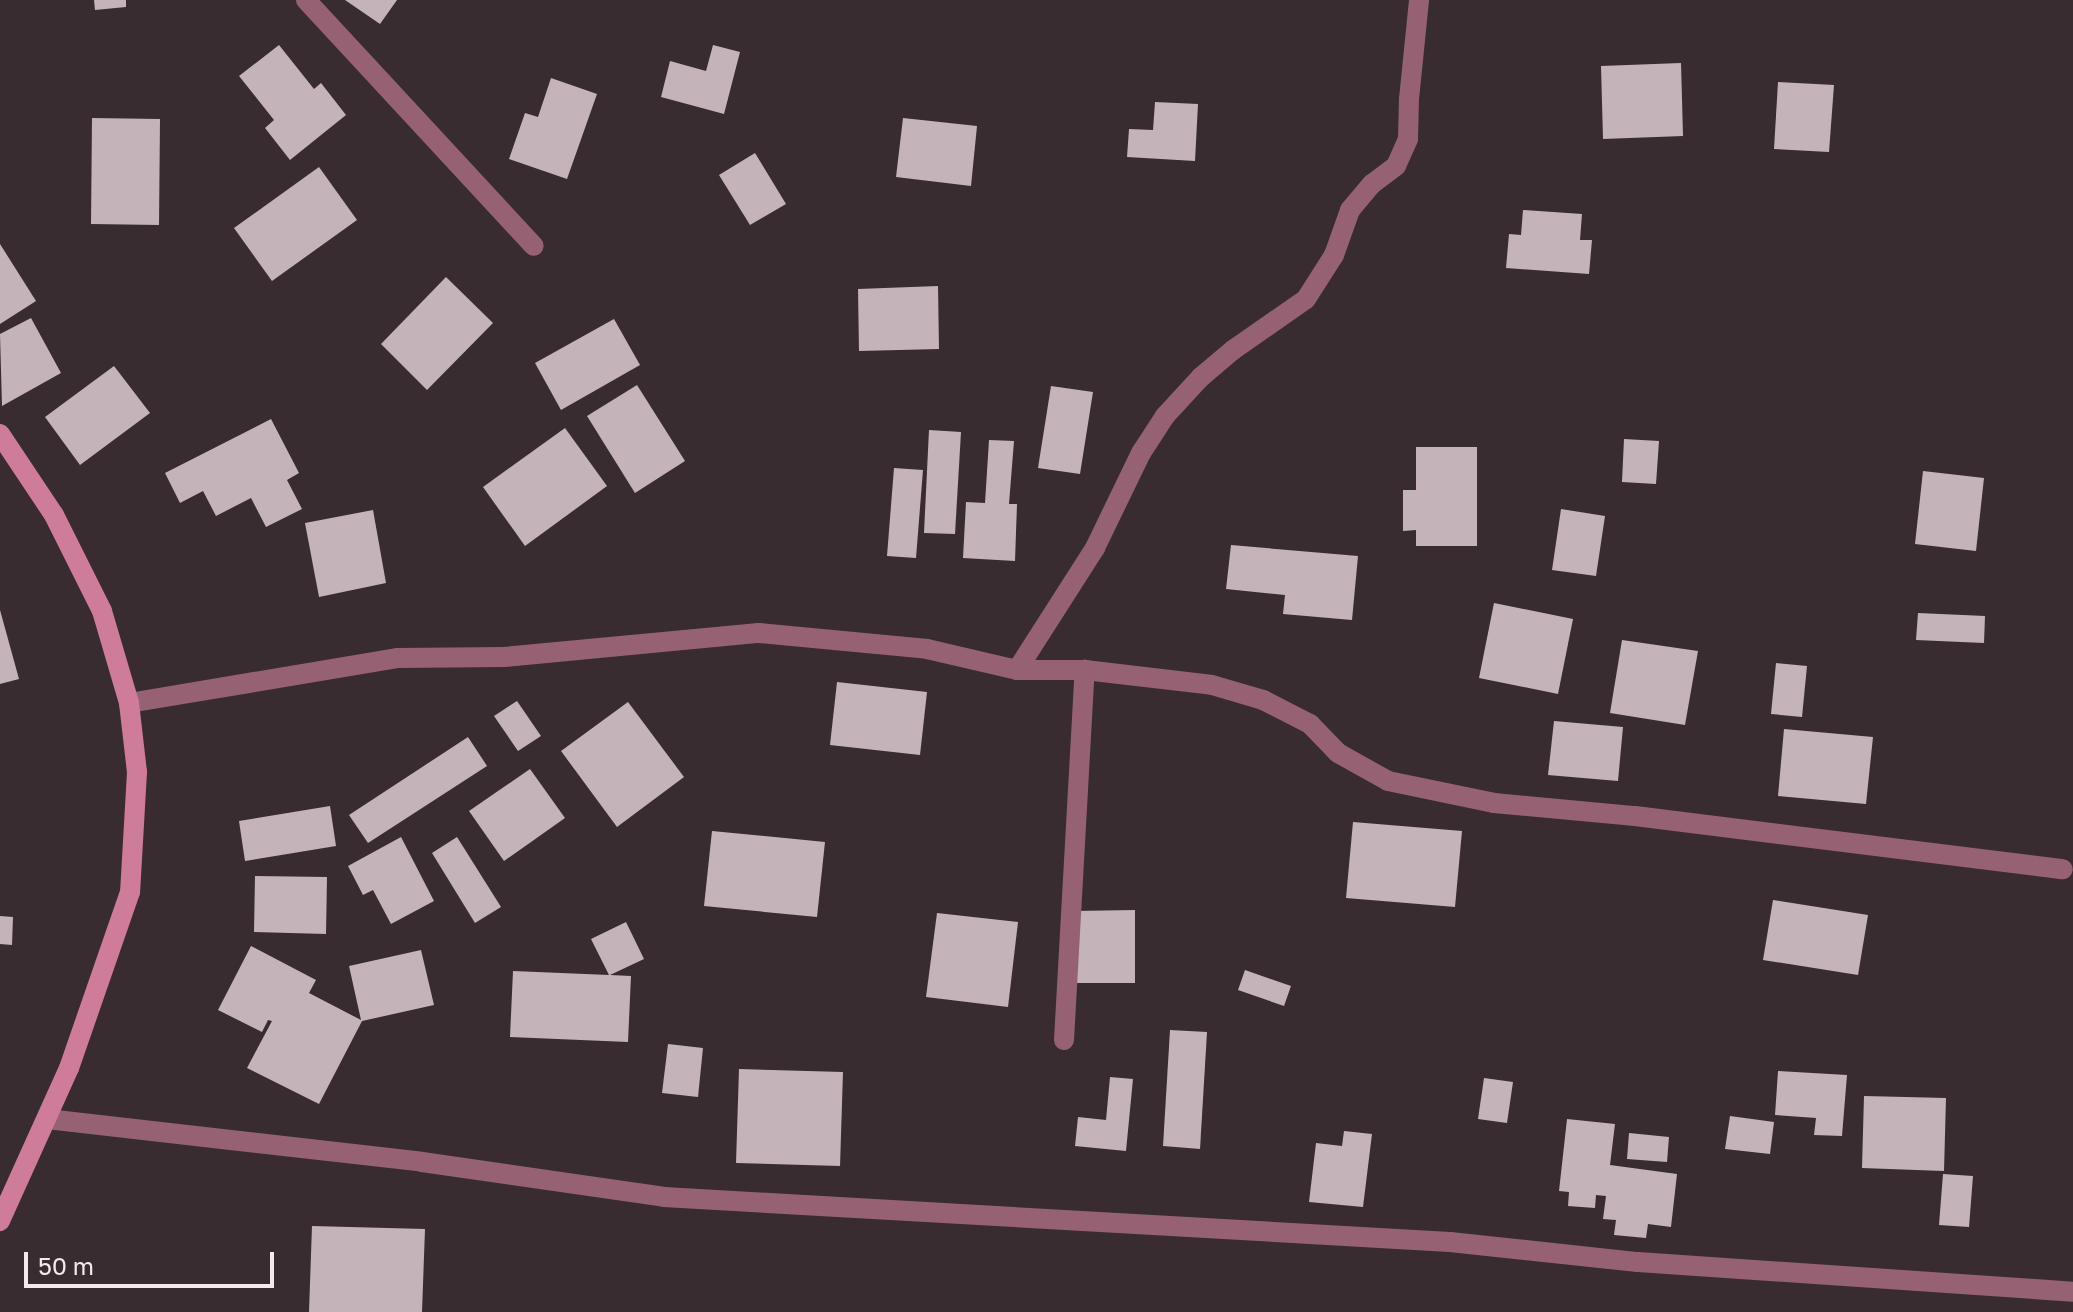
<!DOCTYPE html>
<html>
<head>
<meta charset="utf-8">
<style>
	body { margin:0 }
	#map { position:relative; width:2073px; height:1312px; overflow:hidden; background:#392c30; font-family:"Golos Text",sans-serif }
	div>[style] { position:absolute }
	[style*='--x'] { left:calc(var(--x)*1px); top:calc(var(--y)*1px); width:calc(var(--w)*1px); rotate:calc(var(--a)*1deg) }
	.building>* { inset:0; background:#c4b4b9 }
	.street>* { height:20px; margin:-10px; padding:0 10px; transform-origin:10px; border-radius:10px; background:#966273 }
	.secondary>* { height:20px; margin:-10px; padding:0 10px; transform-origin:10px; border-radius:10px; background:#ce7c99 }
	span { translate:-50% -50%; white-space:nowrap; text-align:center; line-height:1.15; -webkit-text-stroke:8px #392c30; paint-order:stroke }
	.scale { position:absolute; left:24px; top:1252px; width:250px; height:36px; box-sizing:border-box; border:4px solid #f2eaec; border-top:0; padding-left:10px; font-size:24px; line-height:28px; white-space:nowrap; color:#f2eaec; -webkit-text-stroke:6px #392c30; paint-order:stroke }
</style>
</head>
<body>
<div id="map">
	<div class="building">
		<i style="clip-path:polygon(94px 0,126px 0,126px 7px,95px 10px)"></i>
		<i style="clip-path:polygon(345px 0,397px 0,380px 24px)"></i>
		<i style="clip-path:polygon(279px 45px,314px 89px,321px 83px,346px 115px,290px 160px,265px 128px,274px 120px,239px 76px)"></i>
		<i style="clip-path:polygon(713px 45px,740px 52px,724px 114px,661px 97px,670px 61px,706px 71px)"></i>
		<i style="clip-path:polygon(1681px 63px,1683px 136px,1603px 139px,1601px 66px)"></i>
		<i style="clip-path:polygon(551px 78px,597px 94px,567px 179px,509px 159px,525px 113px,538px 117px)"></i>
		<i style="clip-path:polygon(1778px 82px,1834px 85px,1829px 152px,1774px 149px)"></i>
		<i style="clip-path:polygon(1155px 102px,1198px 104px,1195px 161px,1127px 157px,1129px 129px,1153px 130px)"></i>
		<i style="clip-path:polygon(92px 118px,160px 119px,159px 225px,91px 224px)"></i>
		<i style="clip-path:polygon(903px 118px,977px 126px,971px 186px,896px 177px)"></i>
		<i style="clip-path:polygon(755px 153px,786px 204px,750px 225px,719px 175px)"></i>
		<i style="clip-path:polygon(319px 167px,357px 220px,272px 281px,234px 228px)"></i>
		<i style="clip-path:polygon(1523px 210px,1582px 214px,1580px 240px,1592px 240px,1589px 274px,1506px 268px,1509px 234px,1521px 235px)"></i>
		<i style="clip-path:polygon(0 244px,36px 301px,0 324px)"></i>
		<i style="clip-path:polygon(446px 277px,493px 323px,427px 390px,381px 344px)"></i>
		<i style="clip-path:polygon(938px 286px,939px 349px,859px 351px,858px 289px)"></i>
		<i style="clip-path:polygon(31px 318px,61px 373px,2px 406px,0 334px)"></i>
		<i style="clip-path:polygon(614px 319px,640px 365px,561px 410px,535px 363px)"></i>
		<i style="clip-path:polygon(114px 366px,150px 413px,80px 465px,45px 417px)"></i>
		<i style="clip-path:polygon(637px 385px,685px 461px,635px 493px,587px 416px)"></i>
		<i style="clip-path:polygon(1051px 386px,1093px 392px,1080px 474px,1038px 468px)"></i>
		<i style="clip-path:polygon(271px 419px,299px 473px,287px 480px,302px 509px,266px 527px,251px 498px,216px 516px,203px 491px,180px 503px,165px 473px)"></i>
		<i style="clip-path:polygon(565px 428px,607px 486px,525px 546px,483px 487px)"></i>
		<i style="clip-path:polygon(929px 430px,961px 432px,955px 534px,924px 533px)"></i>
		<i style="clip-path:polygon(1624px 439px,1659px 441px,1656px 484px,1622px 482px)"></i>
		<i style="clip-path:polygon(989px 440px,1014px 441px,1009px 504px,1017px 504px,1015px 561px,963px 558px,966px 502px,985px 503px)"></i>
		<i style="clip-path:polygon(1416px 447px,1477px 447px,1477px 546px,1416px 546px,1416px 530px,1403px 531px,1403px 490px,1416px 490px)"></i>
		<i style="clip-path:polygon(894px 468px,923px 470px,916px 558px,887px 556px)"></i>
		<i style="clip-path:polygon(1923px 471px,1984px 478px,1976px 551px,1915px 544px)"></i>
		<i style="clip-path:polygon(1561px 509px,1605px 516px,1596px 576px,1552px 570px)"></i>
		<i style="clip-path:polygon(373px 510px,386px 583px,319px 597px,305px 523px)"></i>
		<i style="clip-path:polygon(1231px 545px,1358px 556px,1352px 620px,1283px 614px,1285px 595px,1226px 589px)"></i>
		<i style="clip-path:polygon(1494px 603px,1573px 619px,1558px 694px,1479px 678px)"></i>
		<i style="clip-path:polygon(0 610px,19px 679px,0 684px)"></i>
		<i style="clip-path:polygon(1918px 613px,1985px 616px,1984px 643px,1916px 640px)"></i>
		<i style="clip-path:polygon(1622px 640px,1698px 651px,1685px 725px,1610px 713px)"></i>
		<i style="clip-path:polygon(1776px 663px,1807px 666px,1802px 717px,1771px 714px)"></i>
		<i style="clip-path:polygon(837px 682px,927px 692px,920px 755px,830px 745px)"></i>
		<i style="clip-path:polygon(517px 701px,541px 736px,518px 751px,494px 716px)"></i>
		<i style="clip-path:polygon(628px 702px,684px 777px,617px 827px,561px 751px)"></i>
		<i style="clip-path:polygon(1554px 721px,1623px 727px,1618px 781px,1548px 775px)"></i>
		<i style="clip-path:polygon(1784px 729px,1873px 737px,1866px 804px,1778px 796px)"></i>
		<i style="clip-path:polygon(468px 737px,487px 766px,368px 843px,349px 815px)"></i>
		<i style="clip-path:polygon(530px 769px,565px 818px,504px 861px,469px 811px)"></i>
		<i style="clip-path:polygon(330px 806px,336px 846px,245px 861px,239px 821px)"></i>
		<i style="clip-path:polygon(1353px 822px,1462px 831px,1455px 907px,1346px 898px)"></i>
		<i style="clip-path:polygon(712px 831px,825px 842px,817px 917px,704px 906px)"></i>
		<i style="clip-path:polygon(401px 837px,434px 901px,391px 924px,373px 890px,363px 895px,348px 866px)"></i>
		<i style="clip-path:polygon(457px 837px,501px 907px,475px 923px,432px 853px)"></i>
		<i style="clip-path:polygon(255px 876px,327px 877px,326px 934px,254px 932px)"></i>
		<i style="clip-path:polygon(1773px 900px,1868px 915px,1858px 975px,1763px 960px)"></i>
		<i style="clip-path:polygon(1135px 910px,1135px 983px,1074px 983px,1074px 911px)"></i>
		<i style="clip-path:polygon(937px 913px,1018px 922px,1008px 1007px,926px 997px)"></i>
		<i style="clip-path:polygon(0 916px,13px 917px,12px 945px,0 944px)"></i>
		<i style="clip-path:polygon(626px 922px,644px 959px,610px 975px,631px 976px,628px 1042px,510px 1037px,513px 971px,609px 975px,591px 939px)"></i>
		<i style="clip-path:polygon(251px 946px,316px 980px,309px 993px,361px 1020px,349px 966px,421px 950px,434px 1005px,362px 1021px,319px 1104px,247px 1068px,272px 1021px,268px 1020px,262px 1032px,218px 1010px)"></i>
		<i style="clip-path:polygon(1245px 970px,1291px 986px,1284px 1006px,1238px 990px)"></i>
		<i style="clip-path:polygon(1170px 1030px,1207px 1032px,1200px 1149px,1163px 1146px)"></i>
		<i style="clip-path:polygon(668px 1044px,703px 1048px,698px 1097px,662px 1093px)"></i>
		<i style="clip-path:polygon(739px 1069px,843px 1072px,840px 1166px,736px 1163px)"></i>
		<i style="clip-path:polygon(1778px 1071px,1847px 1075px,1842px 1136px,1814px 1135px,1816px 1118px,1775px 1115px)"></i>
		<i style="clip-path:polygon(1110px 1077px,1133px 1079px,1126px 1151px,1075px 1146px,1078px 1117px,1106px 1120px)"></i>
		<i style="clip-path:polygon(1484px 1078px,1513px 1082px,1507px 1123px,1478px 1119px)"></i>
		<i style="clip-path:polygon(1864px 1096px,1946px 1098px,1944px 1171px,1862px 1168px)"></i>
		<i style="clip-path:polygon(1730px 1116px,1774px 1122px,1770px 1154px,1725px 1149px)"></i>
		<i style="clip-path:polygon(1567px 1119px,1615px 1124px,1610px 1165px,1677px 1174px,1671px 1227px,1648px 1224px,1646px 1238px,1614px 1235px,1616px 1220px,1603px 1219px,1606px 1196px,1596px 1195px,1595px 1208px,1568px 1206px,1569px 1192px,1559px 1191px)"></i>
		<i style="clip-path:polygon(1344px 1131px,1372px 1134px,1363px 1207px,1309px 1202px,1316px 1143px,1342px 1146px)"></i>
		<i style="clip-path:polygon(1629px 1133px,1669px 1137px,1667px 1162px,1627px 1159px)"></i>
		<i style="clip-path:polygon(1943px 1174px,1973px 1176px,1969px 1227px,1939px 1225px)"></i>
		<i style="clip-path:polygon(312px 1226px,425px 1229px,422px 1312px,309px 1312px)"></i>
	</div>
	<div class="street">
		<i style="--x:306;--y:0;--w:335;--a:47.2"></i>
		<i style="--x:1017;--y:670;--w:68;--a:0"></i>
		<i style="--x:1085;--y:670;--w:128;--a:6.7"></i>
		<i style="--x:1212;--y:685;--w:53;--a:16.4"></i>
		<i style="--x:1263;--y:700;--w:53;--a:27.1"></i>
		<i style="--x:1310;--y:724;--w:40;--a:46"></i>
		<i style="--x:1338;--y:753;--w:57;--a:29.2"></i>
		<i style="--x:1388;--y:781;--w:108;--a:11.7"></i>
		<i style="--x:1494;--y:803;--w:142;--a:5.3"></i>
		<i style="--x:1635;--y:816;--w:431;--a:7.1"></i>
		<i style="--x:129;--y:703;--w:273;--a:-9.5"></i>
		<i style="--x:398;--y:658;--w:106;--a:-0.5"></i>
		<i style="--x:504;--y:657;--w:256;--a:-5.4"></i>
		<i style="--x:759;--y:633;--w:169;--a:5.4"></i>
		<i style="--x:927;--y:649;--w:92;--a:13.1"></i>
		<i style="--x:1017;--y:670;--w:145;--a:-57.4"></i>
		<i style="--x:1095;--y:548;--w:106;--a:-64.2"></i>
		<i style="--x:1141;--y:453;--w:44;--a:-57"></i>
		<i style="--x:1165;--y:416;--w:53;--a:-47.3"></i>
		<i style="--x:1201;--y:377;--w:42;--a:-40.2"></i>
		<i style="--x:1233;--y:350;--w:89;--a:-34.9"></i>
		<i style="--x:1306;--y:299;--w:52;--a:-57.5"></i>
		<i style="--x:1334;--y:255;--w:48;--a:-70.4"></i>
		<i style="--x:1350;--y:210;--w:34;--a:-50"></i>
		<i style="--x:1372;--y:184;--w:30;--a:-37"></i>
		<i style="--x:1396;--y:166;--w:30;--a:-66"></i>
		<i style="--x:1408;--y:139;--w:40;--a:-88.6"></i>
		<i style="--x:1409;--y:99;--w:100;--a:-84.2"></i>
		<i style="--x:1064;--y:1040;--w:371;--a:-86.8"></i>
		<i style="--x:47;--y:1119;--w:377;--a:6.5"></i>
		<i style="--x:422;--y:1162;--w:245;--a:8.2"></i>
		<i style="--x:664;--y:1197;--w:787;--a:3.28"></i>
		<i style="--x:1450;--y:1242;--w:189;--a:6.1"></i>
		<i style="--x:1638;--y:1262;--w:436;--a:3.9"></i>
	</div>
	<div class="secondary">
		<i style="--x:0;--y:434;--w:97;--a:56.3"></i>
		<i style="--x:54;--y:515;--w:107;--a:63.4"></i>
		<i style="--x:102;--y:611;--w:96;--a:73.6"></i>
		<i style="--x:129;--y:703;--w:69;--a:83.4"></i>
		<i style="--x:137;--y:772;--w:120;--a:93.3"></i>
		<i style="--x:130;--y:892;--w:186;--a:109.1"></i>
		<i style="--x:69;--y:1068;--w:168;--a:114.3"></i>
	</div>
	<div class="scale">50 m</div>
</div>
</body>
</html>
